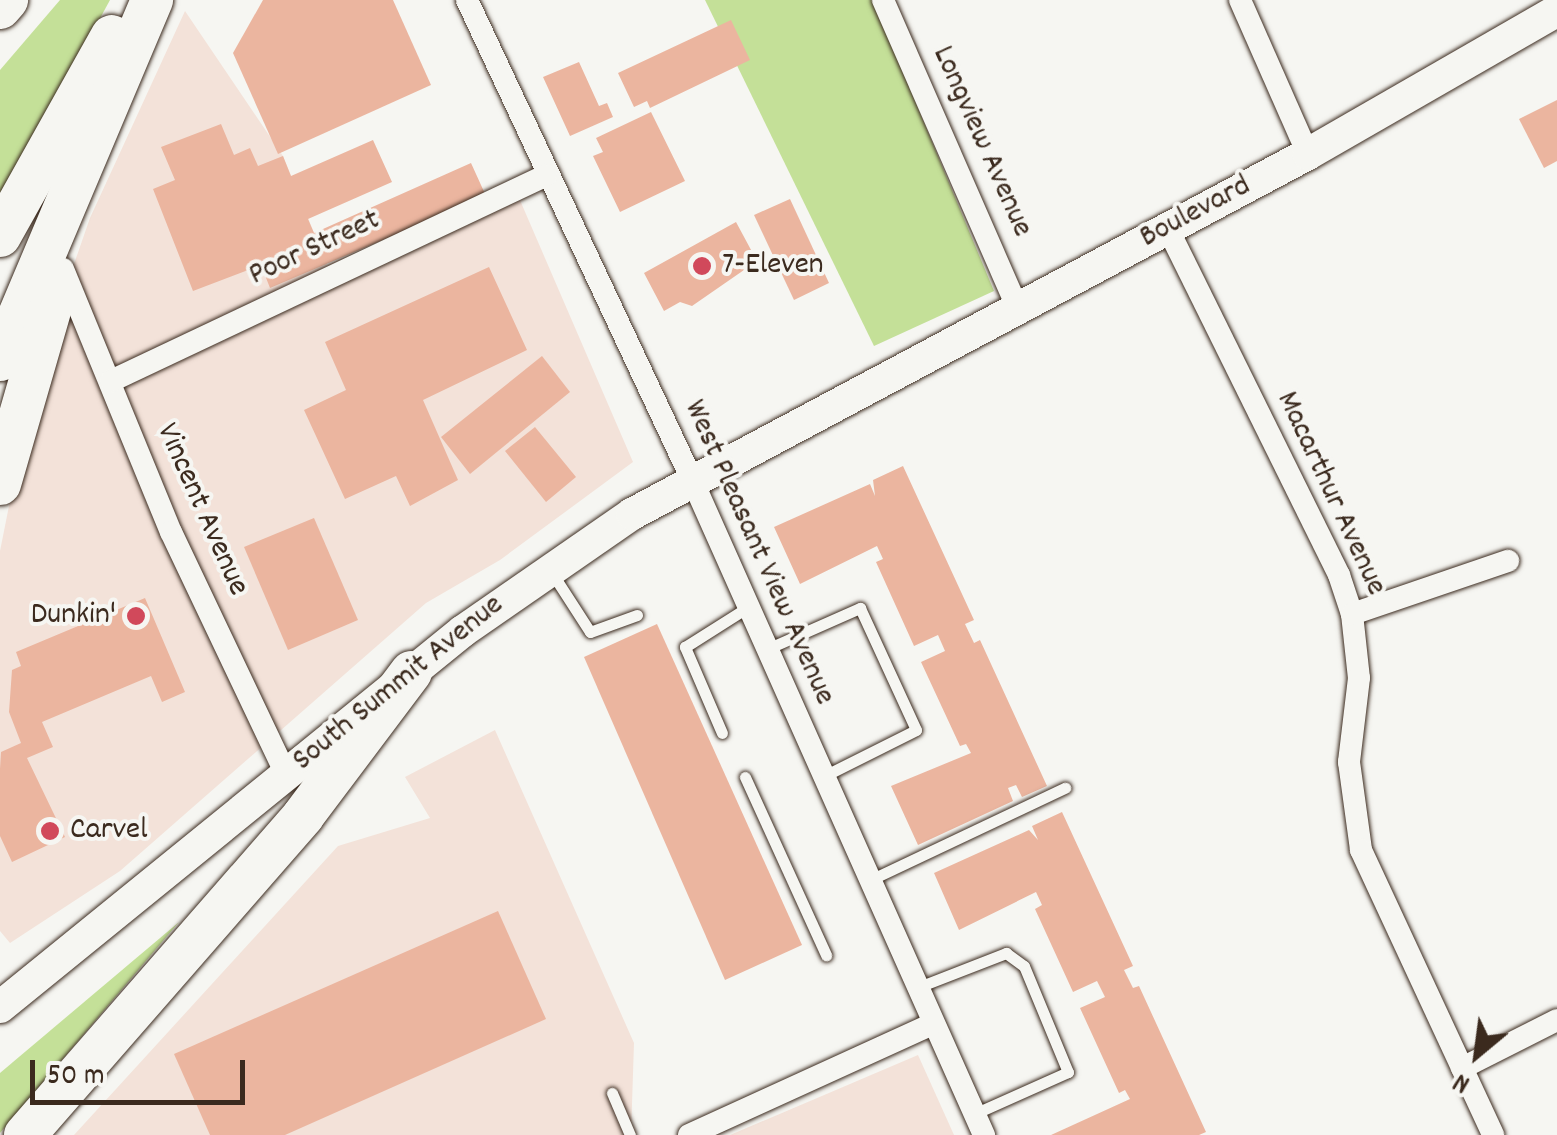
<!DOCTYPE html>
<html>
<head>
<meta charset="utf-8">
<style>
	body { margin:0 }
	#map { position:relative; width:1557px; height:1135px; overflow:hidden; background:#f6f6f2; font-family:Dekko,sans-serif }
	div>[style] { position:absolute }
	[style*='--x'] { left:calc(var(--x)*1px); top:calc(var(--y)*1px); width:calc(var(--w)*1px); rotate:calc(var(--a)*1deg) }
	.built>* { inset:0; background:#f3e2d9 }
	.green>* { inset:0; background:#c4e098 }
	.building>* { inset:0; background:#ebb59f }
	.roads { filter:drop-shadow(0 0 2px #3b2a1e) drop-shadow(0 0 2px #3b2a1e) }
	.lane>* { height:11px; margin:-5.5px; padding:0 5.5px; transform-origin:5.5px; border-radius:5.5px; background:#f6f6f2 }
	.street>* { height:22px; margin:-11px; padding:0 11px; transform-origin:11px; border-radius:11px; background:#f6f6f2 }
	.secondary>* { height:32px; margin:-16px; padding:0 16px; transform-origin:16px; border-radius:16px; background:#f6f6f2 }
	.highway>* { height:42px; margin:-21px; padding:0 21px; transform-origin:21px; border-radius:21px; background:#f6f6f2 }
	.dots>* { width:28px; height:28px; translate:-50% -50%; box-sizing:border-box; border:5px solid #f6f6f2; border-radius:50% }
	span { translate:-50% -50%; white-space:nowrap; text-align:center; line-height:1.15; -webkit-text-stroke:8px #f6f6f2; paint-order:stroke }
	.street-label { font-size:32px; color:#3b2a1e }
	.poi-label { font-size:32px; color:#3b2a1e }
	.left { translate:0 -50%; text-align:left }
	.right { translate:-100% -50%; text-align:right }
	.north { position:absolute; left:1427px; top:1005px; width:100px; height:100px; -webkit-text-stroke:8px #f6f6f2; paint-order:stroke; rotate:209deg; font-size:28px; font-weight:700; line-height:40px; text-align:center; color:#3b2a1e }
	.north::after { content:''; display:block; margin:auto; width:35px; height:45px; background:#3b2a1e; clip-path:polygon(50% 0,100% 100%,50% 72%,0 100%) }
	.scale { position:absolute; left:30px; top:1060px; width:215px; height:45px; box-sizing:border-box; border:5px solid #3b2a1e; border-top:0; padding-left:12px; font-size:30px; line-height:35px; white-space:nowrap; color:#3b2a1e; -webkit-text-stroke:8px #f6f6f2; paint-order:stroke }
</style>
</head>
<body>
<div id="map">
	<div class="built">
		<i style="clip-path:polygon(185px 11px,283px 156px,327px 265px,513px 184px,633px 462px,500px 560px,426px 603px,120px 871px,10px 943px,0 931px,0 551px,35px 376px,90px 218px)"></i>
		<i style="clip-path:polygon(495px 730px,634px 1043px,631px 1135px,74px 1135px,338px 846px,430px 818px,405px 777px)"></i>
		<i style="clip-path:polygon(918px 1055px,954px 1135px,730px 1135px)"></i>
	</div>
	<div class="green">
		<i style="clip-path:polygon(60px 0,110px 0,0 202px,0 70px)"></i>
		<i style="clip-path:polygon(705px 0,873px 0,994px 291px,874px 346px)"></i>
		<i style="clip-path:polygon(179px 922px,0 1133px,0 1073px)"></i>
	</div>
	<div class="building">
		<i style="clip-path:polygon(263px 0,393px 0,431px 85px,278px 154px,233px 53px)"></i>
		<i style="clip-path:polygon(731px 20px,750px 60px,650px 108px,647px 101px,634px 107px,618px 73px)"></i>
		<i style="clip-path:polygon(579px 62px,599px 106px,607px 103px,613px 117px,570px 136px,543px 77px)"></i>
		<i style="clip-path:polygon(1557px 100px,1557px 161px,1544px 168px,1519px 119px)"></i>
		<i style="clip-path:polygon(651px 112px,685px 181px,620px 212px,593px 156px,603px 152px,596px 138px)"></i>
		<i style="clip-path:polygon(221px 124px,234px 155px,250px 148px,258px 166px,283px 156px,291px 176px,373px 140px,392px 182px,308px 219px,314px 233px,471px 163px,486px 196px,270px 288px,261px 265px,193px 291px,153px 189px,175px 180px,161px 147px)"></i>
		<i style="clip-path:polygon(790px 199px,829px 283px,794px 300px,754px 215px)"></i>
		<i style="clip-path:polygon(736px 222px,757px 261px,692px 306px,680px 302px,664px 311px,644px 273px)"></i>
		<i style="clip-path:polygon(489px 267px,527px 350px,423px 400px,458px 480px,410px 506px,396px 476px,345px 499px,304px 410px,346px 390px,325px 342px)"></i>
		<i style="clip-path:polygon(542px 356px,570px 392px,470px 474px,441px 437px)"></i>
		<i style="clip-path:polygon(535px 427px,576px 477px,546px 502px,505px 451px)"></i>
		<i style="clip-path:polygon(903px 466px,974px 620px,965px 624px,974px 643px,980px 640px,1047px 786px,1022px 797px,1016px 785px,1008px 788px,1013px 801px,918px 845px,891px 786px,971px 753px,966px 744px,960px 746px,921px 662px,945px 651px,938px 635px,914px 646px,876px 562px,883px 559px,877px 546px,800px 584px,774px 527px,870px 484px,875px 496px,873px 480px)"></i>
		<i style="clip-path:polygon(314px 518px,358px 620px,288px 650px,244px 547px)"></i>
		<i style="clip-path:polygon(145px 598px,185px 692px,162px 702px,151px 676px,42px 722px,53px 747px,27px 758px,65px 837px,12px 862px,0 836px,0 769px,1px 752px,21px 743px,9px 712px,12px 670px,21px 666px,16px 652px)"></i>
		<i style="clip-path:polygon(657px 624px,802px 945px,725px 980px,584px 657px)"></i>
		<i style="clip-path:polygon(1062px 812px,1133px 966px,1124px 970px,1133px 988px,1139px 986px,1206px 1132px,1199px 1135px,1051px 1135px,1130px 1099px,1125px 1090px,1119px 1093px,1080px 1008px,1105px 997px,1097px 981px,1073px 992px,1035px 909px,1042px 905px,1036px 892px,959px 930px,934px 873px,1029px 830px,1038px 840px,1032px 826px)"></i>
		<i style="clip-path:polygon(498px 911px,546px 1019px,285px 1135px,210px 1135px,174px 1054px)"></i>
	</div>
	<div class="roads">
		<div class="lane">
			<i style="--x:552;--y:573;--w:70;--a:57.2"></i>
			<i style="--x:590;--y:632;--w:50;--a:-19.9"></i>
			<i style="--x:767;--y:649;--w:102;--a:-23.8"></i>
			<i style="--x:860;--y:608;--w:134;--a:65.3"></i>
			<i style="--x:916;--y:730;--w:105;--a:153.4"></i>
			<i style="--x:722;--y:733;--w:94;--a:-113.3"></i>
			<i style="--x:685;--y:647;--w:75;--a:-32.4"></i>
			<i style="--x:745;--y:777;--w:196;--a:65.5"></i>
			<i style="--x:870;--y:880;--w:216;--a:-25.3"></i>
			<i style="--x:916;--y:988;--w:97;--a:-21.3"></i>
			<i style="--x:1006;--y:953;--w:22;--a:36"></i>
			<i style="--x:1024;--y:966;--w:115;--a:67.5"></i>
			<i style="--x:1068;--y:1072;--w:103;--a:155.9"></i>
			<i style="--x:612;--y:1093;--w:46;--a:66.8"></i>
		</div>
		<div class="street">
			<i style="--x:467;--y:0;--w:535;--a:64.87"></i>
			<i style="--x:694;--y:484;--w:713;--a:65.99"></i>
			<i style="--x:883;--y:0;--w:337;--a:66.4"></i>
			<i style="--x:1240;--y:0;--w:168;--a:66.2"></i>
			<i style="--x:1167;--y:227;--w:388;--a:63.7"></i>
			<i style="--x:1339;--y:575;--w:41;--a:71.6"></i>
			<i style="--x:1352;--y:614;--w:64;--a:83.8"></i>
			<i style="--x:1359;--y:678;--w:85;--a:96.8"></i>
			<i style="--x:1349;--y:762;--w:89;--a:82.2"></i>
			<i style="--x:1361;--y:850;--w:314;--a:65.1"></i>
			<i style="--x:63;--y:269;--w:284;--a:67.7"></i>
			<i style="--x:171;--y:532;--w:268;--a:64.6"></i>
			<i style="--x:111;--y:381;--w:481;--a:-25.3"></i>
			<i style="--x:1352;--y:614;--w:165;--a:-18.8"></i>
			<i style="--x:1462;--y:1068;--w:106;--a:-26.8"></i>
			<i style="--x:689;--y:1135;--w:268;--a:-24.5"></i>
		</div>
		<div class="secondary">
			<i style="--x:0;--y:1007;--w:596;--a:-39.08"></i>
			<i style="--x:463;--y:631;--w:206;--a:-34.7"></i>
			<i style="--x:632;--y:514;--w:766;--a:-28.04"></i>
			<i style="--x:1308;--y:154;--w:287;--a:-29.9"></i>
		</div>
		<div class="highway">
			<i style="--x:0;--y:8;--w:11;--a:-49"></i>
			<i style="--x:0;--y:236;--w:229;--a:-60.8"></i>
			<i style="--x:0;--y:360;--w:391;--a:-67.1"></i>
			<i style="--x:0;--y:484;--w:195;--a:-73.9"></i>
			<i style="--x:25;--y:1135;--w:423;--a:-48.9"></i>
			<i style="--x:303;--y:816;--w:180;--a:-53.1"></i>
		</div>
	</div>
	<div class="dots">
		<i style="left:702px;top:266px;background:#d1495b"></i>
		<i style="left:136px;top:616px;background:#d1495b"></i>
		<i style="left:50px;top:831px;background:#d1495b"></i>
	</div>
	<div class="street-label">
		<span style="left:981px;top:142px;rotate:66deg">Longview Avenue</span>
		<span style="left:1196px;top:213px;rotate:-28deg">Boulevard</span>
		<span style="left:315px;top:249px;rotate:-25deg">Poor Street</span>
		<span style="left:1330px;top:494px;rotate:65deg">Macarthur Avenue</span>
		<span style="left:201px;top:510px;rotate:66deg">Vincent Avenue</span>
		<span style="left:758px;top:553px;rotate:66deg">West Pleasant View Avenue</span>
		<span style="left:399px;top:684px;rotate:-39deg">South Summit Avenue</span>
	</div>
	<div class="poi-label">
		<span class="left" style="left:722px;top:266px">7-Eleven</span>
		<span class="right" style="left:116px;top:616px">Dunkin'</span>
		<span class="left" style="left:70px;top:831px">Carvel</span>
	</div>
	<div class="north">N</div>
	<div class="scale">50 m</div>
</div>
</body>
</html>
